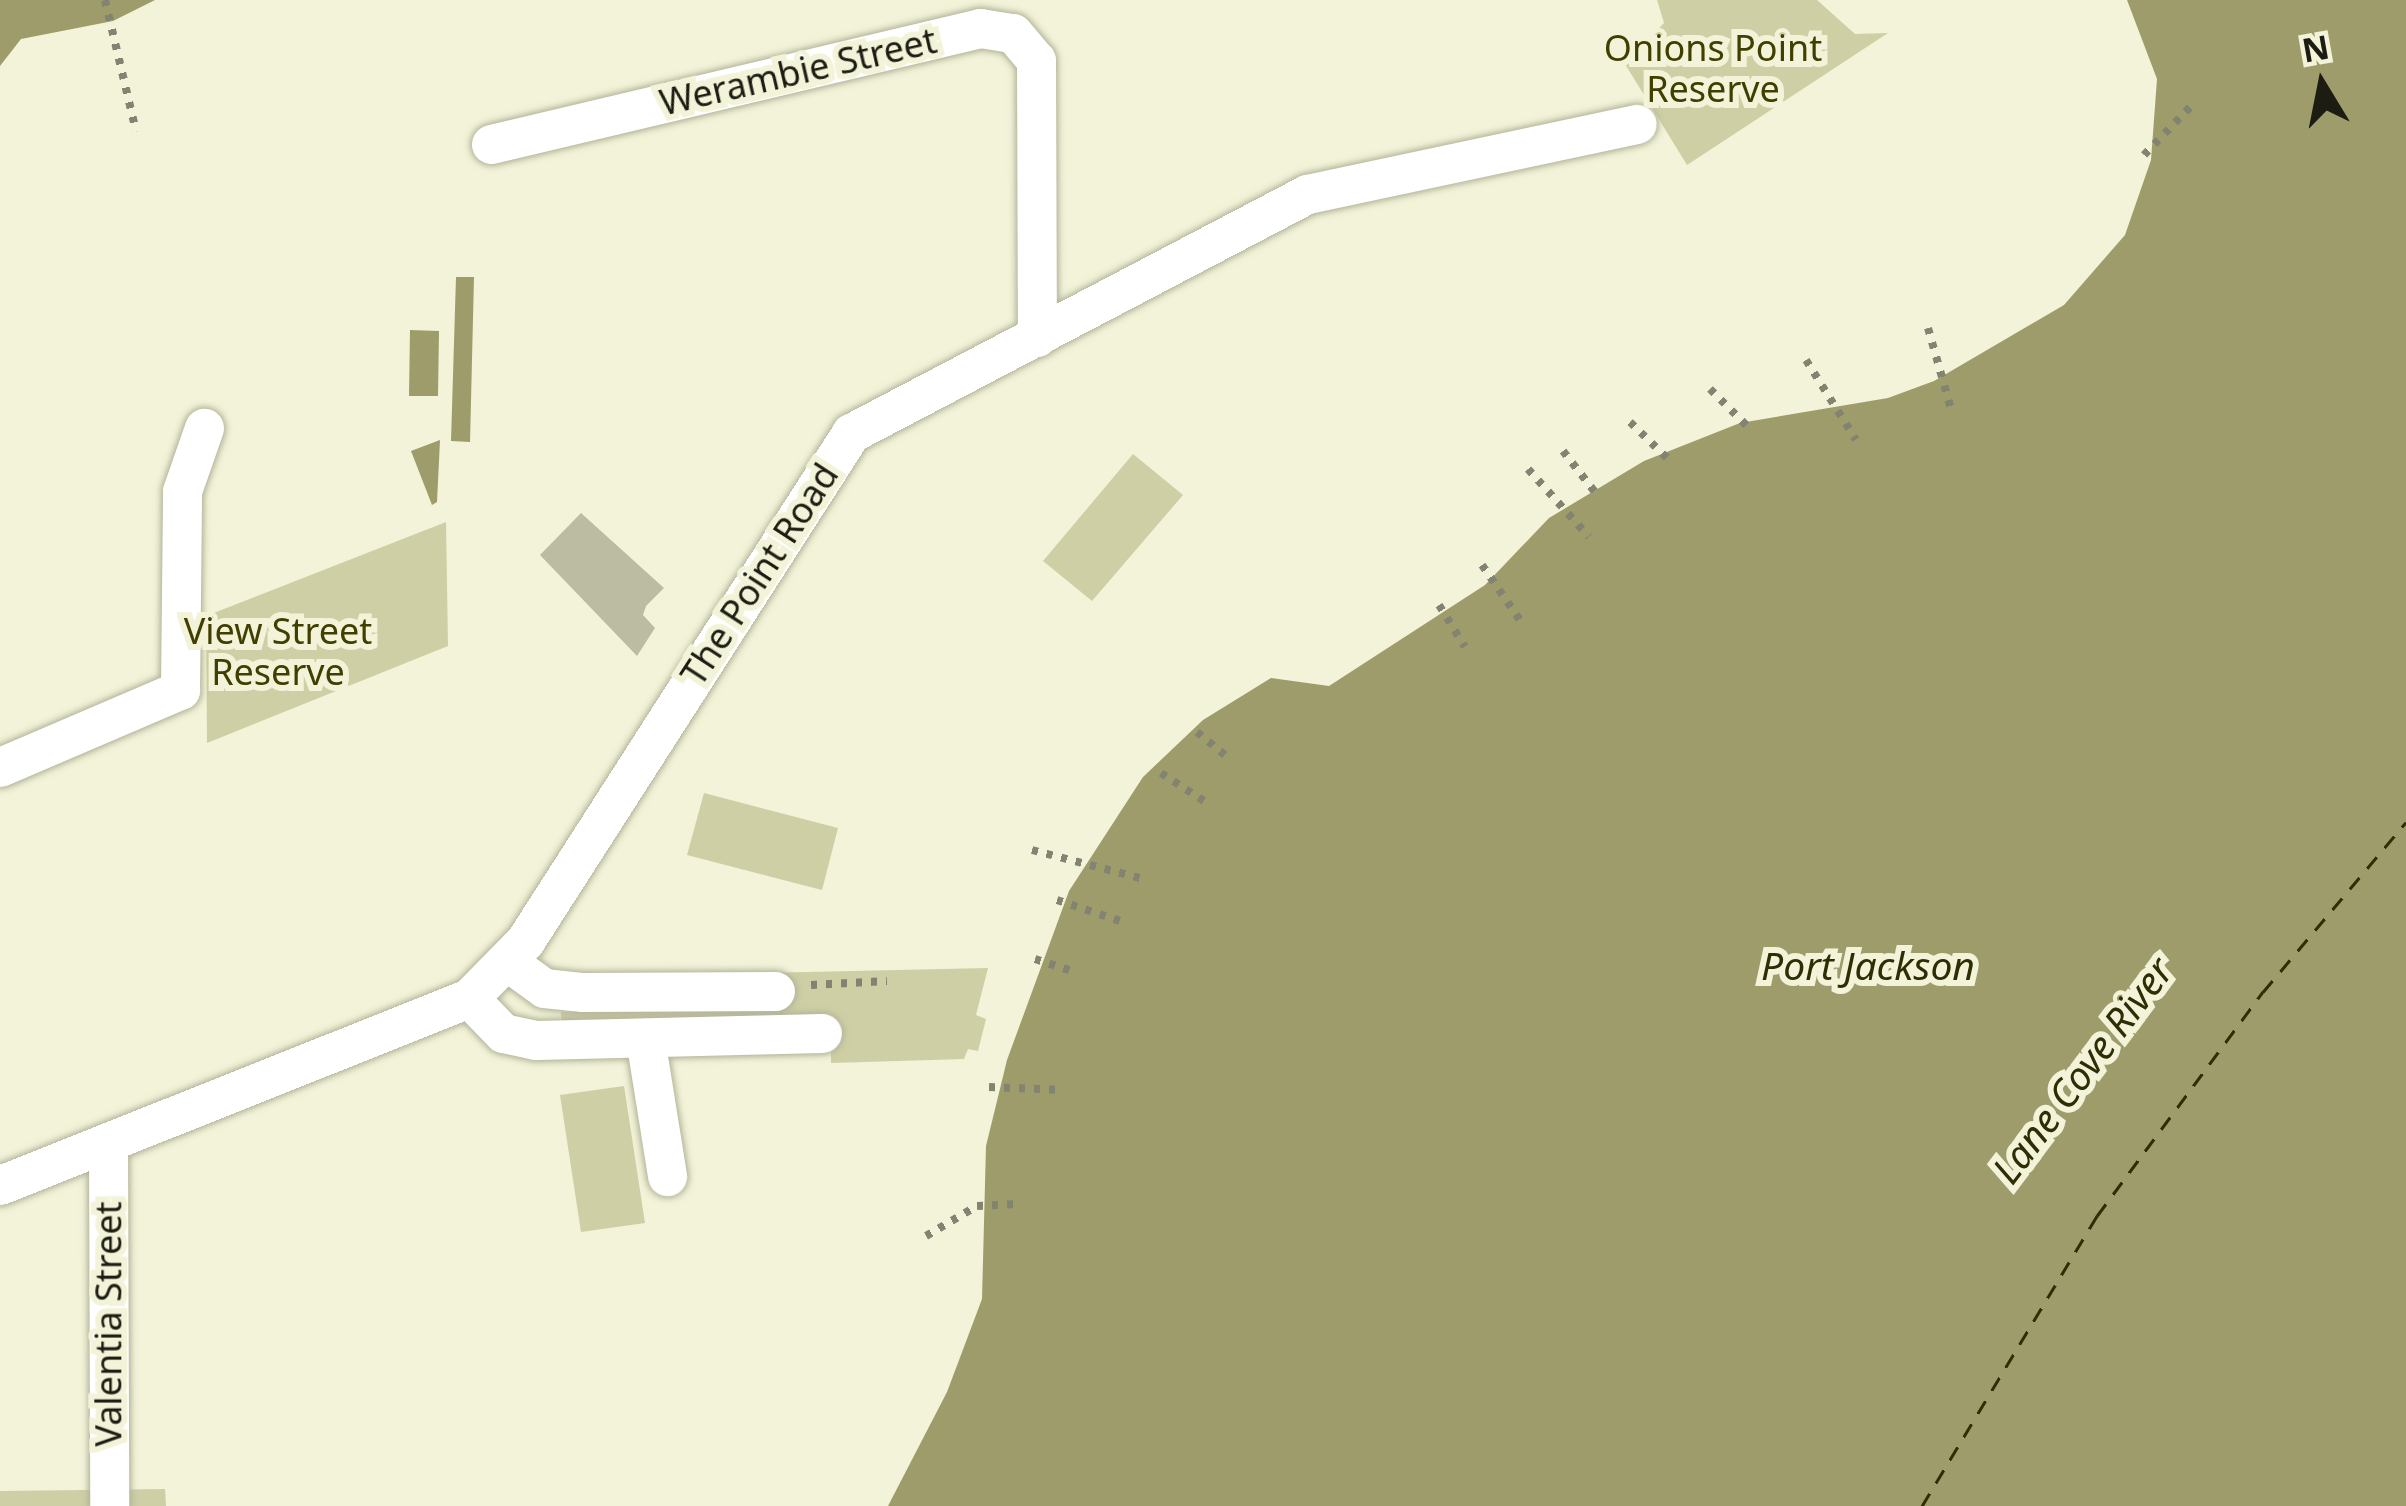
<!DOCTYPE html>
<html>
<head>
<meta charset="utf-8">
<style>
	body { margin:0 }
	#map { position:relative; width:2406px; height:1506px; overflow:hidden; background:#f2f3d8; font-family:"Noto Sans",sans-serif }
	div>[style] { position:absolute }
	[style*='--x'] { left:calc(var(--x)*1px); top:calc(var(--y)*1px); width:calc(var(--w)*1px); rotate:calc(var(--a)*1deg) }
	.green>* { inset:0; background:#cfcfa5 }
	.water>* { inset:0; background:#9d9c6a }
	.ferry>* { height:3px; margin-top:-1.5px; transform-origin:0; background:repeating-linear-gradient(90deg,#2f2d03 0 15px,transparent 0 27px) }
	.building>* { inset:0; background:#bcbca2 }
	.path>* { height:8px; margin-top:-4px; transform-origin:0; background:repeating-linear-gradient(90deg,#828371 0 6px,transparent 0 15px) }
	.roads { filter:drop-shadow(0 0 3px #b3b49a) drop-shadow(0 0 3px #b3b49a) }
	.minor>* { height:39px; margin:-19.5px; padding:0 19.5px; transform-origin:19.5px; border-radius:19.5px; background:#fff }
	span { translate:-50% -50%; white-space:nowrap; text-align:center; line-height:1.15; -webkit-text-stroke:12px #f2f3d8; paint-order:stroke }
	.park-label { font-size:36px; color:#413f00 }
	.street-label { font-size:36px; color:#1c1c12 }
	.water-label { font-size:39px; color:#2f2d03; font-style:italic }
	.north { position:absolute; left:2262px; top:24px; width:120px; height:120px; -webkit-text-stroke:9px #f2f3d8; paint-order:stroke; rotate:350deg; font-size:33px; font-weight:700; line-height:48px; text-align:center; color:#1c1c12 }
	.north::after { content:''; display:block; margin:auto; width:42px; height:54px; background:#1c1c12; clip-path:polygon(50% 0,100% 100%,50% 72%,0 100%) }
</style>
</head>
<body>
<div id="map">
	<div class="green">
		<i style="clip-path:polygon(1657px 0,1817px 0,1855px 34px,1888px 33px,1687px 165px,1625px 64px,1664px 23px)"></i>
		<i style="clip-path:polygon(1133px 454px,1183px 495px,1092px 601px,1043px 561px)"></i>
		<i style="clip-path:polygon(446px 522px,448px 646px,207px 743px,206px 616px)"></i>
		<i style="clip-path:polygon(704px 793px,838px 828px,822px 890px,687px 855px)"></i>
		<i style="clip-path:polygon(988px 968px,976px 1015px,986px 1019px,978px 1051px,968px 1049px,964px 1059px,831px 1063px,831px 1048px,562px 1028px,561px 1012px,766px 1009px,574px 977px)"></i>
		<i style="clip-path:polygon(624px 1086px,645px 1223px,581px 1232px,560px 1095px)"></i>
		<i style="clip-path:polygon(165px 1489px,166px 1506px,0 1506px,0 1491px)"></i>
	</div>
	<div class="water">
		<i style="clip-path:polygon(0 0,155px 0,113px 21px,21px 39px,0 66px)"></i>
		<i style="clip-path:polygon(2127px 0,2406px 0,2406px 1506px,888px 1506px,947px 1392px,982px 1299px,986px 1146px,1007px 1060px,1069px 891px,1143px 777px,1203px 720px,1271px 678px,1329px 686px,1485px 585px,1549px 518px,1644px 461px,1740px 423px,1888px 398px,1934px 381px,2064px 305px,2125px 235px,2151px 160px,2157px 79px)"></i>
		<i style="clip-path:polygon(456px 277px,474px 277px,470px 442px,451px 441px)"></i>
		<i style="clip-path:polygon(410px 330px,439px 331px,438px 396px,409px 396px)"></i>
		<i style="clip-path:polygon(440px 440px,437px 502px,432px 505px,411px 451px)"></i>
	</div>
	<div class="ferry">
		<i style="--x:1922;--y:1506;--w:339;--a:-58.9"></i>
		<i style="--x:2097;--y:1216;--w:279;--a:-53.5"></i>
		<i style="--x:2263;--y:992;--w:222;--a:-49.9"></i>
	</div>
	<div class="building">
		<i style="clip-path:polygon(581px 513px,664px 588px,646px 606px,643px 615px,655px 628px,637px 656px,540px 555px)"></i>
	</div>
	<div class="path">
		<i style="--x:105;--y:0;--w:135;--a:76.7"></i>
		<i style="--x:2144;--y:155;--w:68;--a:-46.2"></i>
		<i style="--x:1928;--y:328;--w:84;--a:74.1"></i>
		<i style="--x:1806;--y:360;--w:94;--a:58"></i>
		<i style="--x:1710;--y:389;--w:54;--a:45"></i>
		<i style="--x:1630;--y:422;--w:59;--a:44.3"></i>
		<i style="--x:1563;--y:451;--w:57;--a:52.1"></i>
		<i style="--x:1528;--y:469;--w:91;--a:48.1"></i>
		<i style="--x:1482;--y:565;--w:67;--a:55.4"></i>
		<i style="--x:1439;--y:605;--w:49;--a:58.2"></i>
		<i style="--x:1197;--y:732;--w:44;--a:39.5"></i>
		<i style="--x:1161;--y:773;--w:51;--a:33.1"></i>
		<i style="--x:1032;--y:850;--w:116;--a:14.5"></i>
		<i style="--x:1057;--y:900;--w:70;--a:18.4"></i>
		<i style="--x:1035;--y:959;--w:45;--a:18"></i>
		<i style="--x:811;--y:985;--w:76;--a:-3"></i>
		<i style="--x:989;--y:1087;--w:74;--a:2.3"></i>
		<i style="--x:926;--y:1236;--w:59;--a:-30.5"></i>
		<i style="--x:977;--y:1206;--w:42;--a:-2.7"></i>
	</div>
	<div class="roads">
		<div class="minor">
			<i style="--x:491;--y:144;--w:503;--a:-13.34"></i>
			<i style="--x:980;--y:28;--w:33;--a:9"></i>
			<i style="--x:1013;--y:33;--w:35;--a:50"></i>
			<i style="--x:1036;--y:60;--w:277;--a:89.8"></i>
			<i style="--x:0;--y:767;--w:196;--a:-23.2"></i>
			<i style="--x:180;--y:690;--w:199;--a:-89.4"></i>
			<i style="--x:182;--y:491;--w:67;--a:-70.8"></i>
			<i style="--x:508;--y:962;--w:44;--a:35.8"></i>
			<i style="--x:544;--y:988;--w:39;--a:6"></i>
			<i style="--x:583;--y:992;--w:192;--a:-0.3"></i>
			<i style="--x:469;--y:998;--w:49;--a:45.8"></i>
			<i style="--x:503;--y:1033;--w:34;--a:12"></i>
			<i style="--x:536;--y:1040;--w:286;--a:-1.4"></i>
			<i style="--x:645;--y:1038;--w:140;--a:80.9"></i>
			<i style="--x:108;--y:1142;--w:364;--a:89.8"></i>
			<i style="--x:0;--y:1185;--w:505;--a:-21.74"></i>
			<i style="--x:469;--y:998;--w:80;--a:-45.5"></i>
			<i style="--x:525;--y:941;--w:604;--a:-57.31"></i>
			<i style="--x:851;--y:433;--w:515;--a:-27.66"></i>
			<i style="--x:1307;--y:194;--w:337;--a:-12"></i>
		</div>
	</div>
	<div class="park-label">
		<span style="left:1713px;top:68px">Onions Point<br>Reserve</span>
		<span style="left:278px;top:651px">View Street<br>Reserve</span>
	</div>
	<div class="street-label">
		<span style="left:798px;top:71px;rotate:-13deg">Werambie Street</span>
		<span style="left:759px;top:574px;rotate:-57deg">The Point Road</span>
		<span style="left:108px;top:1324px;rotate:-90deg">Valentia Street</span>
	</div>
	<div class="water-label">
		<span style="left:1868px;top:965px">Port Jackson</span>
		<span style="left:2082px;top:1070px;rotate:-53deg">Lane Cove River</span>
	</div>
	<div class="north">N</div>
</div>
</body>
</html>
